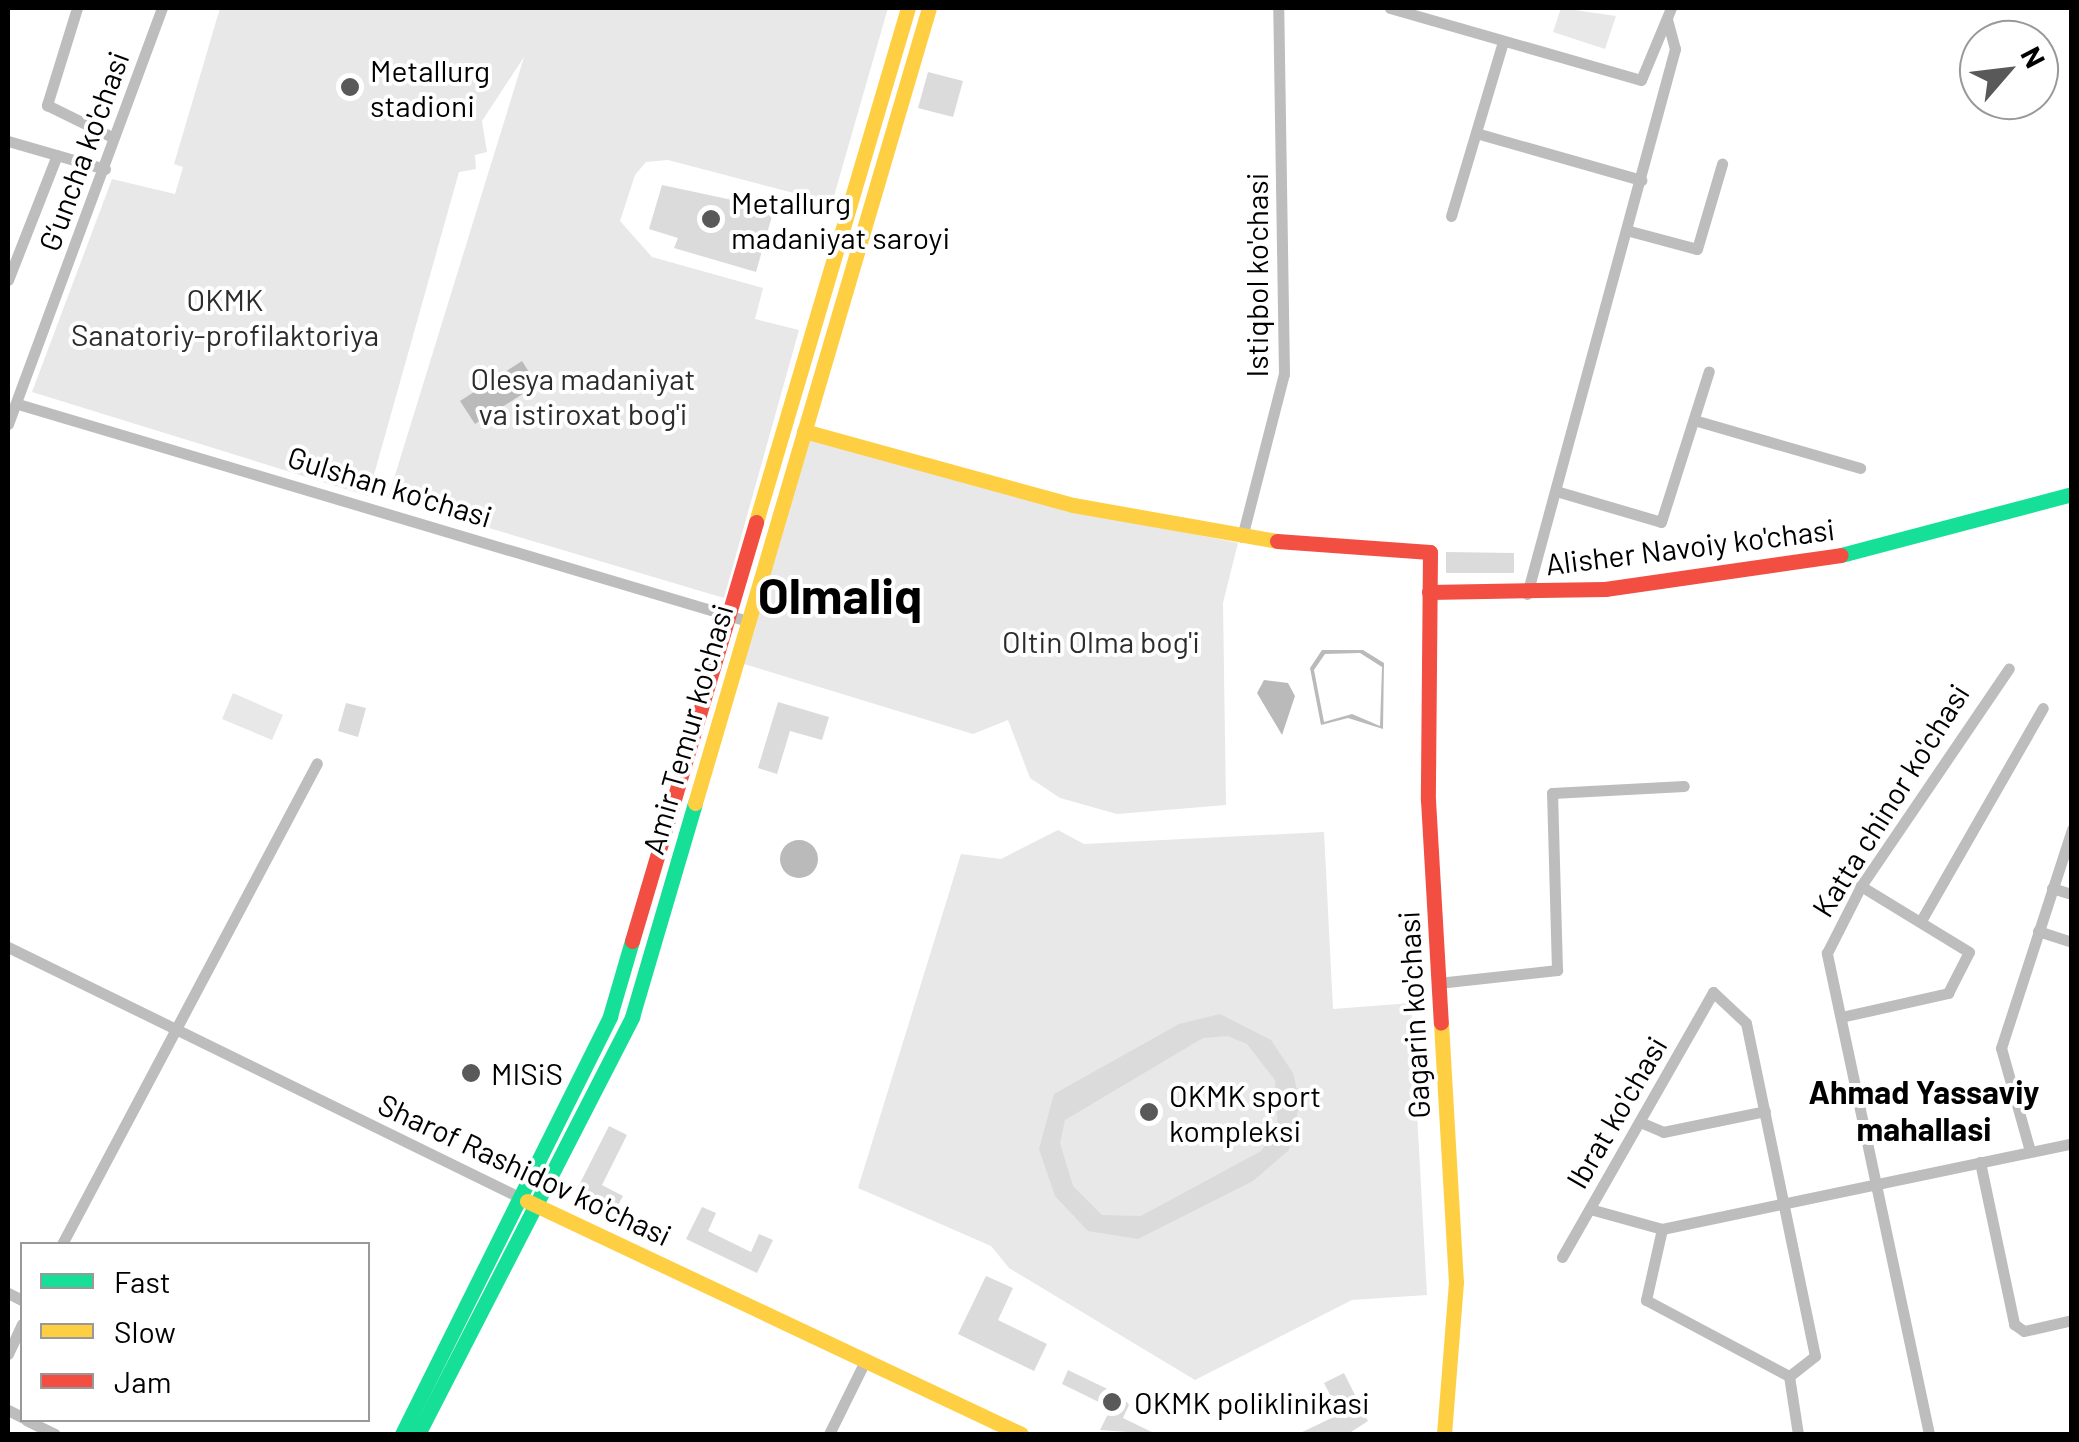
<!DOCTYPE html>
<html>
<head>
<meta charset="utf-8">
<style>
	body { margin:0 }
	#map { position:relative; width:2079px; height:1442px; overflow:hidden; background:#fff; font-family:Barlow,sans-serif }
	div>[style] { position:absolute }
	[style*='--x'] { left:calc(var(--x)*1px); top:calc(var(--y)*1px); width:calc(var(--w)*1px); rotate:calc(var(--a)*1deg) }
	.green>* { inset:0; background:#e8e8e8 }
	.water>* { inset:0; background:#bababa }
	.round { border-radius:50% }
	.building>* { inset:0; background:#dbdbdb }
	.street>* { height:11px; margin:-5.5px; padding:0 5.5px; transform-origin:5.5px; border-radius:5.5px; background:#bdbdbd }
	.fast>* { height:15px; margin:-7.5px; padding:0 7.5px; transform-origin:7.5px; border-radius:7.5px; background:#16e098 }
	.slow>* { height:15px; margin:-7.5px; padding:0 7.5px; transform-origin:7.5px; border-radius:7.5px; background:#ffcf43 }
	.jam>* { height:15px; margin:-7.5px; padding:0 7.5px; transform-origin:7.5px; border-radius:7.5px; background:#f24e42 }
	.dots>* { width:28px; height:28px; translate:-50% -50%; box-sizing:border-box; border:5px solid #fff; border-radius:50% }
	span { translate:-50% -50%; white-space:nowrap; text-align:center; line-height:1.15; -webkit-text-stroke:8px #fff; paint-order:stroke }
	.poi-label { font-size:30px; color:#000 }
	.left { translate:0 -50%; text-align:left }
	.street-label { font-size:30px; color:#000 }
	.park-label { font-size:30px; color:#2c2c2c }
	.neighbourhood-label { font-size:32px; color:#000; font-weight:700 }
	.town-label { font-size:50px; color:#000; font-weight:700 }
	.frame { position:absolute; inset:0; border:10px solid #000; pointer-events:none }
	.legend { position:absolute; left:20px; top:1242px; width:350px; height:180px; box-sizing:border-box; background:#fff; border:2px solid #999; margin:0; padding:12px 18px; list-style:none; font-size:30px; color:#000 }
	.legend li { display:flex; align-items:center; gap:20px; height:50px }
	.legend b { width:50px; border:2px solid #999 }
	.north { position:absolute; left:1959px; top:20px; width:100px; height:100px; box-sizing:border-box; background:#fff; border:2px solid #999; border-radius:50%; rotate:62deg; font-size:28px; font-weight:700; line-height:40px; text-align:center; color:#000 }
	.north::after { content:''; display:block; margin:auto; width:35px; height:45px; background:#595959; clip-path:polygon(50% 0,100% 100%,50% 72%,0 100%) }
</style>
</head>
<body>
<div id="map">
	<div class="green">
		<i style="clip-path:polygon(220px 8px,888px 8px,832px 203px,668px 160px,646px 162px,635px 175px,620px 221px,652px 257px,763px 288px,755px 319px,799px 330px,724px 598px,388px 498px,524px 57px,482px 121px,487px 152px,475px 155px,476px 169px,459px 172px,368px 496px,32px 392px,112px 179px,175px 194px,183px 167px,174px 164px)"></i>
		<i style="clip-path:polygon(1561px 8px,1616px 16px,1605px 49px,1553px 32px)"></i>
		<i style="clip-path:polygon(806px 438px,1054px 506px,1238px 543px,1223px 603px,1226px 805px,1117px 814px,1060px 798px,1030px 778px,1008px 720px,973px 734px,741px 663px)"></i>
		<i style="clip-path:polygon(233px 693px,283px 715px,272px 740px,222px 719px)"></i>
		<i style="clip-path:polygon(1058px 830px,1084px 844px,1324px 832px,1333px 1009px,1411px 1003px,1427px 1295px,1352px 1300px,1195px 1380px,1009px 1268px,991px 1246px,858px 1188px,961px 854px,1001px 859px)"></i>
	</div>
	<div class="water">
		<i style="clip-path:polygon(522px 361px,537px 385px,475px 424px,460px 401px)"></i>
		<i style="clip-path:polygon(evenodd,1322px 650px,1363px 650px,1384px 663px,1383px 729px,1348px 718px,1321px 725px,1310px 668px,1322px 650px,1325px 654px,1360px 653px,1382px 667px,1380px 726px,1352px 714px,1324px 722px,1314px 670px,1325px 654px)"></i>
		<i style="clip-path:polygon(1264px 680px,1288px 683px,1295px 696px,1282px 735px,1257px 693px)"></i>
		<i class="round" style="left:780px;top:840px;width:38px;height:38px"></i>
	</div>
	<div class="building">
		<i style="clip-path:polygon(928px 72px,963px 81px,953px 117px,918px 108px)"></i>
		<i style="clip-path:polygon(662px 185px,774px 209px,756px 272px,674px 248px,678px 238px,649px 229px)"></i>
		<i style="clip-path:polygon(1446px 552px,1514px 553px,1514px 573px,1446px 573px)"></i>
		<i style="clip-path:polygon(778px 702px,829px 717px,822px 740px,790px 731px,777px 774px,758px 768px)"></i>
		<i style="clip-path:polygon(346px 703px,366px 708px,358px 737px,338px 731px)"></i>
		<i style="clip-path:polygon(evenodd,1220px 1014px,1271px 1040px,1293px 1073px,1300px 1102px,1289px 1150px,1253px 1181px,1138px 1239px,1088px 1231px,1055px 1196px,1039px 1149px,1054px 1094px,1179px 1024px,1220px 1014px,1228px 1036px,1247px 1044px,1275px 1080px,1278px 1129px,1261px 1151px,1141px 1216px,1102px 1215px,1073px 1186px,1060px 1143px,1065px 1120px,1203px 1038px,1228px 1036px)"></i>
		<i style="clip-path:polygon(609px 1126px,627px 1135px,602px 1185px,623px 1196px,615px 1211px,576px 1191px)"></i>
		<i style="clip-path:polygon(702px 1207px,716px 1213px,708px 1231px,751px 1252px,759px 1234px,773px 1240px,757px 1273px,686px 1239px)"></i>
		<i style="clip-path:polygon(986px 1276px,1013px 1288px,998px 1320px,1047px 1344px,1034px 1371px,958px 1334px)"></i>
		<i style="clip-path:polygon(1068px 1370px,1122px 1396px,1129px 1405px,1123px 1418px,1156px 1434px,1100px 1430px,1111px 1408px,1062px 1384px)"></i>
		<i style="clip-path:polygon(1344px 1373px,1368px 1421px,1348px 1434px,1298px 1434px,1340px 1414px,1324px 1383px)"></i>
	</div>
	<div class="street">
		<i style="--x:77;--y:8;--w:102;--a:107.2"></i>
		<i style="--x:47;--y:105;--w:70;--a:26.2"></i>
		<i style="--x:1390;--y:8;--w:261;--a:16"></i>
		<i style="--x:1641;--y:80;--w:78;--a:-67.4"></i>
		<i style="--x:1476;--y:133;--w:172;--a:15.9"></i>
		<i style="--x:8;--y:141;--w:101;--a:16.1"></i>
		<i style="--x:1451;--y:216;--w:182;--a:-73.4"></i>
		<i style="--x:1626;--y:230;--w:73;--a:15"></i>
		<i style="--x:1697;--y:249;--w:89;--a:-73.6"></i>
		<i style="--x:8;--y:280;--w:134;--a:-68.6"></i>
		<i style="--x:18;--y:404;--w:762;--a:16.56"></i>
		<i style="--x:1694;--y:420;--w:173;--a:16.1"></i>
		<i style="--x:8;--y:424;--w:444;--a:-69.7"></i>
		<i style="--x:1556;--y:491;--w:109;--a:16.4"></i>
		<i style="--x:1661;--y:522;--w:158;--a:-72.4"></i>
		<i style="--x:1242;--y:537;--w:168;--a:-75.6"></i>
		<i style="--x:1284;--y:374;--w:366;--a:-90.9"></i>
		<i style="--x:1527;--y:594;--w:565;--a:-74.81"></i>
		<i style="--x:1675;--y:49;--w:31;--a:-105"></i>
		<i style="--x:2052;--y:888;--w:21;--a:17"></i>
		<i style="--x:1922;--y:919;--w:243;--a:-60.2"></i>
		<i style="--x:2038;--y:931;--w:36;--a:18"></i>
		<i style="--x:8;--y:947;--w:571;--a:26.07"></i>
		<i style="--x:1438;--y:983;--w:120;--a:-6.2"></i>
		<i style="--x:1557;--y:970;--w:177;--a:-91.6"></i>
		<i style="--x:1552;--y:793;--w:132;--a:-3"></i>
		<i style="--x:1841;--y:1017;--w:110;--a:-12.6"></i>
		<i style="--x:1948;--y:993;--w:46;--a:-62.9"></i>
		<i style="--x:1969;--y:952;--w:127;--a:-148.6"></i>
		<i style="--x:1640;--y:1122;--w:25;--a:23"></i>
		<i style="--x:1663;--y:1132;--w:104;--a:-11.6"></i>
		<i style="--x:2030;--y:1151;--w:107;--a:-105.7"></i>
		<i style="--x:2001;--y:1048;--w:230;--a:-72"></i>
		<i style="--x:1980;--y:1162;--w:166;--a:78.1"></i>
		<i style="--x:2014;--y:1324;--w:12;--a:35"></i>
		<i style="--x:2024;--y:1331;--w:49;--a:-12.9"></i>
		<i style="--x:1590;--y:1209;--w:75;--a:15.5"></i>
		<i style="--x:1662;--y:1229;--w:419;--a:-11.8"></i>
		<i style="--x:1662;--y:1229;--w:73;--a:102.7"></i>
		<i style="--x:1646;--y:1300;--w:162;--a:28"></i>
		<i style="--x:62;--y:1244;--w:544;--a:-62.07"></i>
		<i style="--x:1562;--y:1257;--w:305;--a:-60.3"></i>
		<i style="--x:1713;--y:992;--w:45;--a:43.2"></i>
		<i style="--x:1746;--y:1023;--w:340;--a:78.3"></i>
		<i style="--x:1815;--y:1356;--w:33;--a:142"></i>
		<i style="--x:1789;--y:1376;--w:59;--a:81.2"></i>
		<i style="--x:8;--y:1293;--w:16;--a:27"></i>
		<i style="--x:8;--y:1354;--w:33;--a:-65"></i>
		<i style="--x:8;--y:1410;--w:16;--a:27"></i>
		<i style="--x:26;--y:1420;--w:32;--a:26"></i>
		<i style="--x:829;--y:1434;--w:81;--a:-63.7"></i>
		<i style="--x:1929;--y:1434;--w:492;--a:-102"></i>
		<i style="--x:1827;--y:953;--w:75;--a:-63.1"></i>
		<i style="--x:1861;--y:886;--w:263;--a:-55.8"></i>
	</div>
	<div class="fast">
		<i style="--x:1841;--y:555;--w:239;--a:-14.8"></i>
		<i style="--x:402;--y:1434;--w:467;--a:-63.5"></i>
		<i style="--x:610;--y:1016;--w:78;--a:-73.7"></i>
		<i style="--x:418;--y:1434;--w:469;--a:-62.8"></i>
		<i style="--x:632;--y:1017;--w:223;--a:-73.6"></i>
	</div>
	<div class="slow">
		<i style="--x:804;--y:431;--w:279;--a:15.4"></i>
		<i style="--x:1073;--y:505;--w:207;--a:10"></i>
		<i style="--x:756;--y:522;--w:536;--a:-73.53"></i>
		<i style="--x:695;--y:803;--w:829;--a:-73.6"></i>
		<i style="--x:1441;--y:1023;--w:259;--a:86.7"></i>
		<i style="--x:1456;--y:1282;--w:152;--a:94.5"></i>
		<i style="--x:527;--y:1201;--w:546;--a:25.25"></i>
	</div>
	<div class="jam">
		<i style="--x:1277;--y:541;--w:153;--a:4.1"></i>
		<i style="--x:1430;--y:552;--w:248;--a:90.5"></i>
		<i style="--x:1428;--y:800;--w:223;--a:86.7"></i>
		<i style="--x:1429;--y:592;--w:176;--a:-1"></i>
		<i style="--x:1605;--y:589;--w:238;--a:-8.2"></i>
		<i style="--x:632;--y:941;--w:437;--a:-73.5"></i>
	</div>
	<div class="dots">
		<i style="left:350px;top:87px;background:#595959"></i>
		<i style="left:711px;top:219px;background:#595959"></i>
		<i style="left:471px;top:1073px;background:#595959"></i>
		<i style="left:1149px;top:1112px;background:#595959"></i>
		<i style="left:1112px;top:1402px;background:#595959"></i>
	</div>
	<div class="poi-label">
		<span class="left" style="left:370px;top:87px">Metallurg<br>stadioni</span>
		<span class="left" style="left:731px;top:219px">Metallurg<br>madaniyat saroyi</span>
		<span class="left" style="left:491px;top:1073px">MISiS</span>
		<span class="left" style="left:1169px;top:1112px">OKMK sport<br>kompleksi</span>
		<span class="left" style="left:1134px;top:1402px">OKMK poliklinikasi</span>
	</div>
	<div class="street-label">
		<span style="left:83px;top:151px;rotate:-70deg">G‘uncha ko'chasi</span>
		<span style="left:1256px;top:275px;rotate:-90deg">Istiqbol ko'chasi</span>
		<span style="left:390px;top:486px;rotate:17deg">Gulshan ko'chasi</span>
		<span style="left:1690px;top:546px;rotate:-7deg">Alisher Navoiy ko'chasi</span>
		<span style="left:687px;top:729px;rotate:-74deg">Amir Temur ko'chasi</span>
		<span style="left:1890px;top:800px;rotate:-58deg">Katta chinor ko'chasi</span>
		<span style="left:1413px;top:1015px;rotate:-93deg">Gagarin ko'chasi</span>
		<span style="left:1616px;top:1112px;rotate:-60deg">Ibrat ko'chasi</span>
		<span style="left:525px;top:1169px;rotate:25deg">Sharof Rashidov ko'chasi</span>
	</div>
	<div class="park-label">
		<span style="left:225px;top:316px">OKMK<br>Sanatoriy-profilaktoriya</span>
		<span style="left:583px;top:395px">Olesya madaniyat<br>va istiroxat bog'i</span>
		<span style="left:1101px;top:641px">Oltin Olma bog'i</span>
	</div>
	<div class="neighbourhood-label">
		<span style="left:1924px;top:1110px">Ahmad Yassaviy<br>mahallasi</span>
	</div>
	<div class="town-label">
		<span style="left:840px;top:595px">Olmaliq</span>
	</div>
	<div class="frame"></div>
	<ul class="legend">
	<li><b style="height:12px;background:#16e098"></b>Fast</li>
	<li><b style="height:12px;background:#ffcf43"></b>Slow</li>
	<li><b style="height:12px;background:#f24e42"></b>Jam</li>
	</ul>
	<div class="north">N</div>
</div>
</body>
</html>
